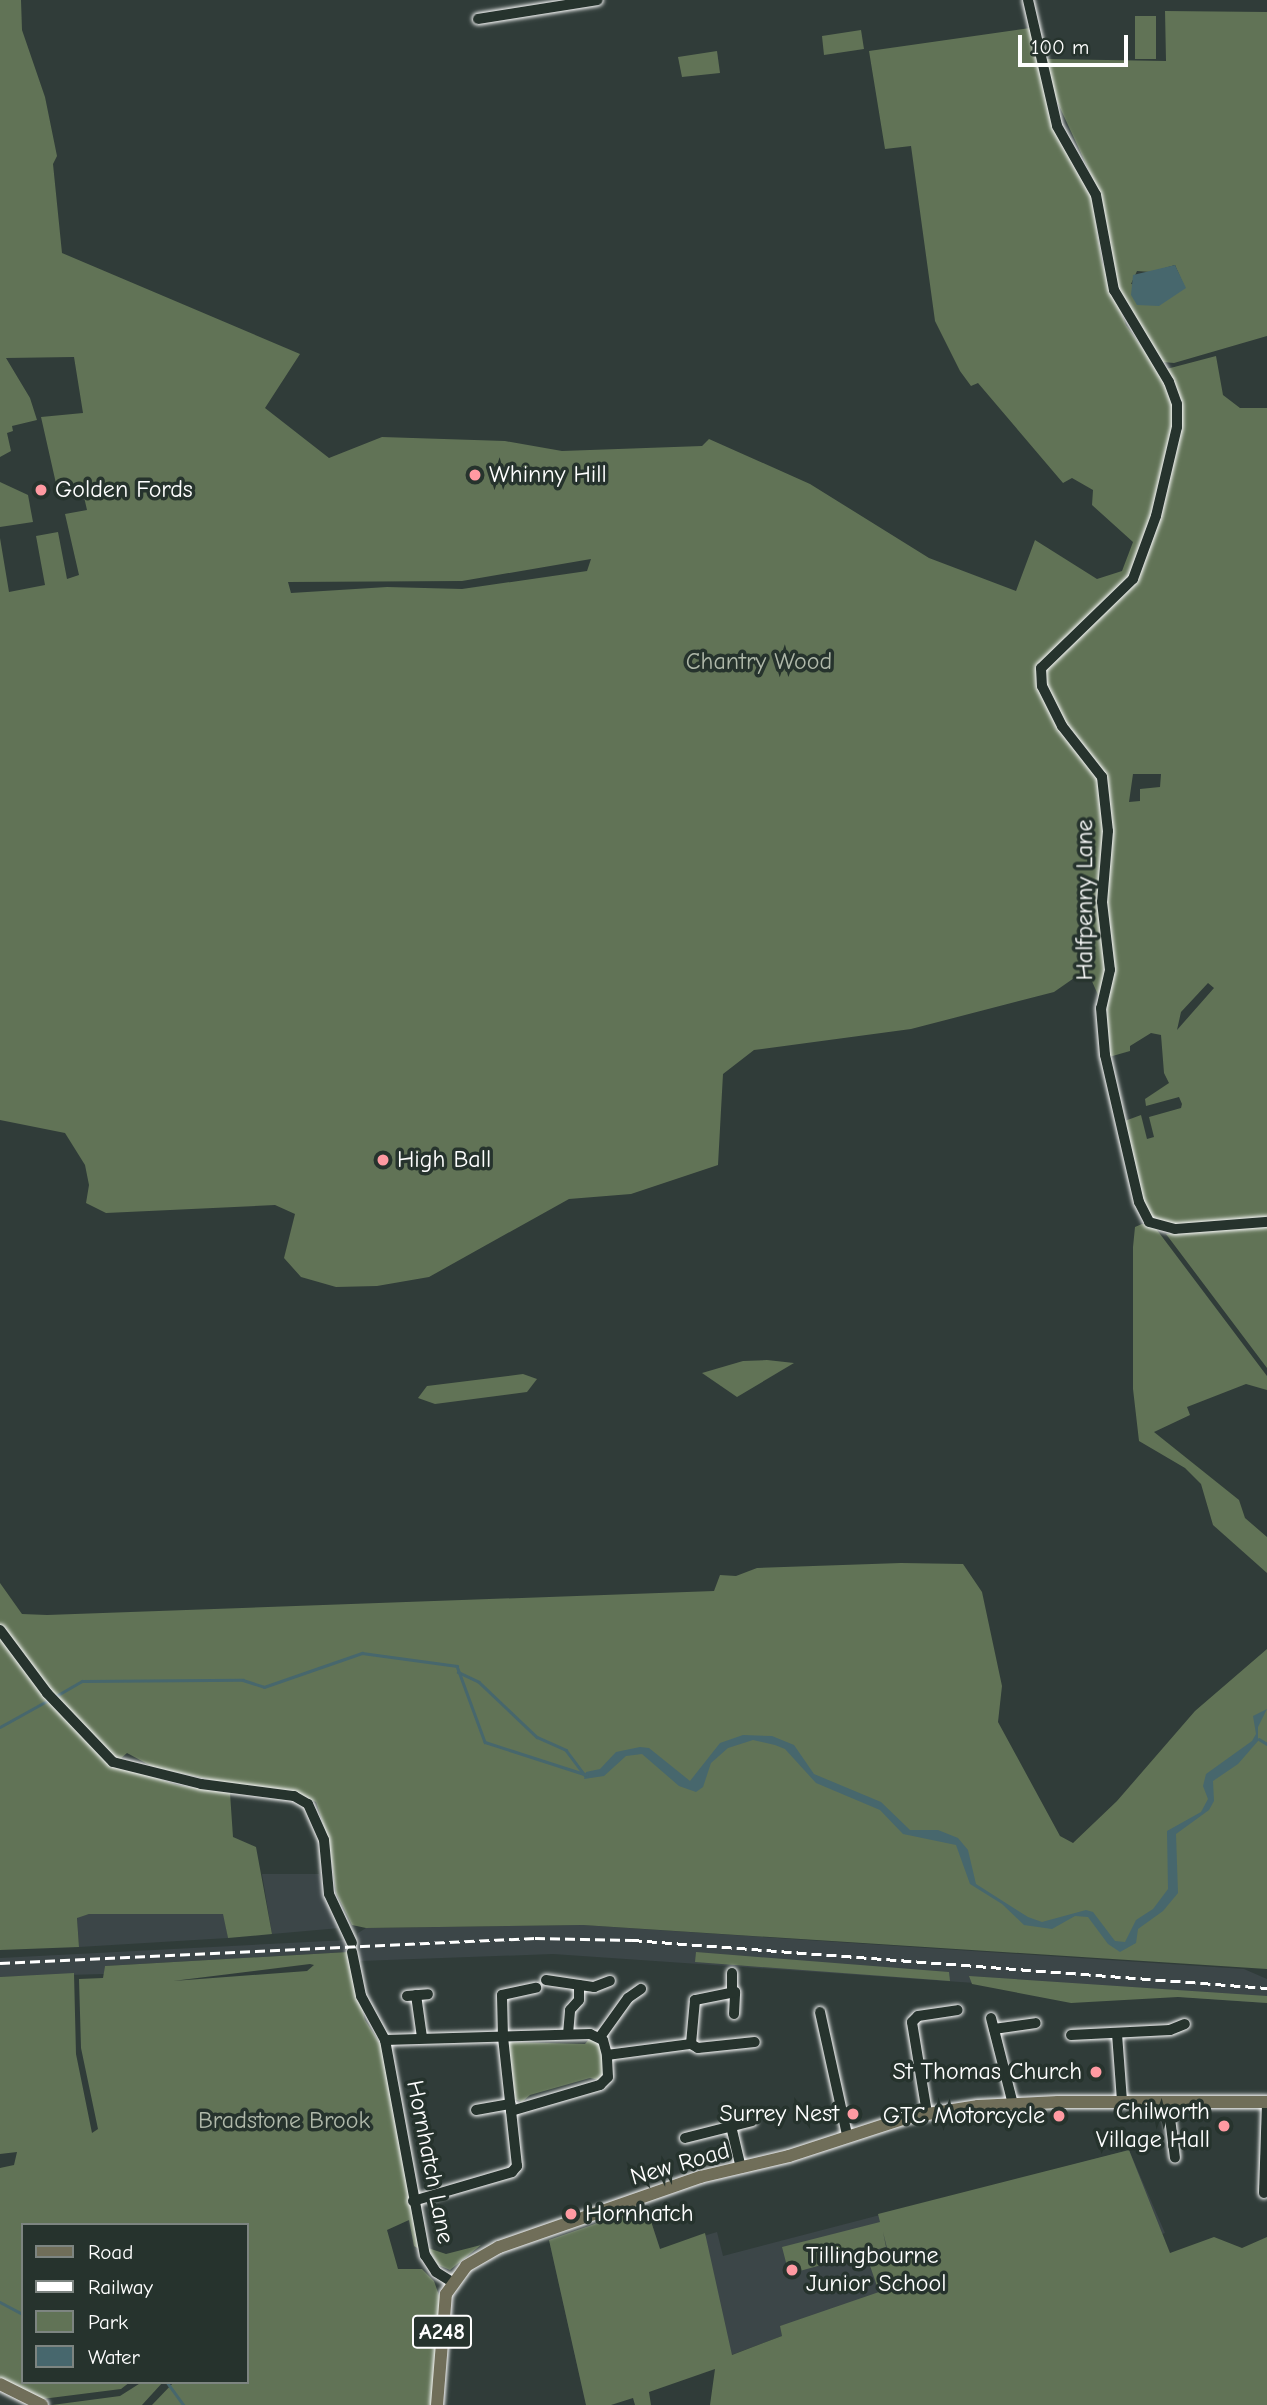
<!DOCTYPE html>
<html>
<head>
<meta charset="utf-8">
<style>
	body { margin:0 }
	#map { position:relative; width:1267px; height:2405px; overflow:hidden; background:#303c39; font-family:"Comic Neue",sans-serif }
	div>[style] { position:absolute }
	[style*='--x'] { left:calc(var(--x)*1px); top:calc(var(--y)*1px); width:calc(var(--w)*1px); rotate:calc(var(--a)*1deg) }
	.built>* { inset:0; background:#3c4648 }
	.green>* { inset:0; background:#617356 }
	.water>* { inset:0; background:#47676d }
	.stream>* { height:2.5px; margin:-1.25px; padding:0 1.25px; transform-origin:1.25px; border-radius:1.25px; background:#47676d }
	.roads { filter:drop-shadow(0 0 2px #fff) drop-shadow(0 0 2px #fff) }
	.minor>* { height:10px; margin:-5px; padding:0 5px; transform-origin:5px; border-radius:5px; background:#26332d }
	.major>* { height:12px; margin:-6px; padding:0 6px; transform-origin:6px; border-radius:6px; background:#706e59 }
	.rail>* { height:2.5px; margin-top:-1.25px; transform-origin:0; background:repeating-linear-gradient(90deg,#fff 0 10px,transparent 0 15px) }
	.dots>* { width:19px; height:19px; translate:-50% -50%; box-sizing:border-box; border:4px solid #26332d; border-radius:50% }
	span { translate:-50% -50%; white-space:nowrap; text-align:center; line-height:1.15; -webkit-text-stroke:7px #26332d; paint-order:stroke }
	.shield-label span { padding:2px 5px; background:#26332d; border:2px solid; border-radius:5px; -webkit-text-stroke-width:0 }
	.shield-label { font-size:23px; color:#fff; font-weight:700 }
	.poi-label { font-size:24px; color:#fff }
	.left { translate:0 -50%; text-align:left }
	.right { translate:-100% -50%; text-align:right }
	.park-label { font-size:24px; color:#b0b9aa }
	.street-label { font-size:24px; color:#fff }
	.legend { position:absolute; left:21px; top:2223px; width:228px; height:161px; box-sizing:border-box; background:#26332d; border:2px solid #7d8581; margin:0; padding:9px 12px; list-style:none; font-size:21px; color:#fff }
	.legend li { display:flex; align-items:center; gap:14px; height:35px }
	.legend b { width:35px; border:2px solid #7d8581 }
	.scale { position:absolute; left:1018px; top:35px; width:110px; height:32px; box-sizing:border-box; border:4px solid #fff; border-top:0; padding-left:9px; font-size:21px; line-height:24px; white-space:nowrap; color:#fff; -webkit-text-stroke:5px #26332d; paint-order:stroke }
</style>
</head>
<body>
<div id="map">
	<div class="built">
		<i style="clip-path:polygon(262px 1874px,319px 1874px,340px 1928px,272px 1934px)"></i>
		<i style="clip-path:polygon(89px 1914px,224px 1914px,228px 1938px,79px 1947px,77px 1917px)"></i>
		<i style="clip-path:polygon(583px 1925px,1244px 1969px,1267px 1979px,1267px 2003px,553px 1954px,360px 1961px,358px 1933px,366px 1928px)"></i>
		<i style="clip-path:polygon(347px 1940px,348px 1952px,105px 1966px,104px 1974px,0 1977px,0 1958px)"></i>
		<i style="clip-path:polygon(1129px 2150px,1165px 2233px,1139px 2243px,781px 2326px,782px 2336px,598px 2405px,586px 2405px,549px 2240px,646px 2206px,660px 2249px,717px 2232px,723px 2256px)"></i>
	</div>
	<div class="green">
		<i style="clip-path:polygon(evenodd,0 0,21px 0,22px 30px,45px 97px,57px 156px,53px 164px,62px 253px,300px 354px,265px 408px,329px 458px,382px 437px,505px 441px,562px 451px,702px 446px,709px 439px,810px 484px,929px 558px,1016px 591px,1035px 540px,1097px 579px,1122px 571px,1133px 542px,1092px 505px,1093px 490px,1072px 478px,1063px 483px,978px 383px,971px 386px,960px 371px,935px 321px,911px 146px,885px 149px,869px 51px,1030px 28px,1043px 82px,1090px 188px,1102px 262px,1126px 325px,1159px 371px,1216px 356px,1223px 395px,1240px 408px,1267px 408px,1267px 1368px,1166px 1234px,1231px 1229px,1173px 1225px,1153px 1220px,1145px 1205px,1122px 1122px,1141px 1115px,1147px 1139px,1154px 1137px,1149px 1117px,1181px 1108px,1182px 1104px,1179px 1097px,1146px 1106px,1145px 1099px,1169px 1083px,1164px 1073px,1161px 1035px,1151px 1033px,1130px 1046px,1130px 1051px,1109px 1057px,1099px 997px,1090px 977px,1077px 976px,1054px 992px,911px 1029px,754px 1050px,723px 1074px,718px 1165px,631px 1194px,569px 1199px,429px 1277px,377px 1286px,336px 1287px,301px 1277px,284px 1258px,295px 1214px,275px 1205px,106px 1213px,86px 1203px,89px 1185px,85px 1165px,65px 1133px,0 1120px,0 538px,9px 592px,45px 585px,36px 536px,58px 532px,67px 579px,79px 575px,65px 514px,87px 510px,81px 484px,57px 488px,41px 417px,83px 413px,74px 357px,6px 358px,30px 398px,37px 420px,12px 426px,13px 431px,7px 433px,11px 451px,0 457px,0 0,591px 559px,587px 571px,462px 589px,387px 587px,291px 593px,288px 582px,462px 581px,591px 559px,0 0,1133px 774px,1161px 774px,1160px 787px,1140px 789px,1140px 801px,1129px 802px,1133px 774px,0 0,1208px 983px,1214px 988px,1177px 1030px,1181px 1012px,1208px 983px)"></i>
		<i style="clip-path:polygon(evenodd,1165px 11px,1267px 12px,1267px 336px,1174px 363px,1163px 362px,1123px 304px,1108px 266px,1099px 192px,1055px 97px,1047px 59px,1166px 61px,1165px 11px,1175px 265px,1185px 288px,1131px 284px,1137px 271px,1151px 272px,1175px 265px)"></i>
		<i style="clip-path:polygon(1135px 16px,1156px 16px,1156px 59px,1135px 59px)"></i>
		<i style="clip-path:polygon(861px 30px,864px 49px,824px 55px,822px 36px)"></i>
		<i style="clip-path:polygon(717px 51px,720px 73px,682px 77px,678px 57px)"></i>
		<i style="clip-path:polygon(0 482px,28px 495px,33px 522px,0 527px)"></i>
		<i style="clip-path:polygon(1142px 1224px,1154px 1226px,1267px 1376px,1267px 1390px,1246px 1384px,1187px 1407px,1190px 1415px,1154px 1432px,1239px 1500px,1245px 1518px,1267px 1537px,1267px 1573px,1213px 1525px,1201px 1484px,1185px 1468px,1139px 1441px,1133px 1389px,1133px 1247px,1135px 1227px)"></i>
		<i style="clip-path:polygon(743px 1361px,767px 1360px,794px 1363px,737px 1397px,702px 1373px)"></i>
		<i style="clip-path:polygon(523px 1374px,537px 1379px,527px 1392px,435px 1404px,418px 1398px,427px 1386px)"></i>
		<i style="clip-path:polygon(901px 1563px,963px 1564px,982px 1592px,1002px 1686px,998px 1722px,1060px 1836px,1073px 1843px,1117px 1801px,1195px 1711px,1267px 1649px,1267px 1969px,583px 1925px,366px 1928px,352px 1925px,336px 1893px,329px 1842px,316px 1802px,292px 1791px,239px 1786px,153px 1767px,127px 1753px,119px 1760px,110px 1756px,107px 1762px,177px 1785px,230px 1793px,233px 1837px,256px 1847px,272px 1934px,228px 1938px,223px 1914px,89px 1914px,77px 1918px,79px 1947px,0 1950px,0 1583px,22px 1614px,47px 1615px,714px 1591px,720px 1575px,736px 1576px,757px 1568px)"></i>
		<i style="clip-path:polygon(evenodd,348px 1952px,365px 2020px,381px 2045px,419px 2249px,414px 2246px,409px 2220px,387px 2230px,398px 2269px,422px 2269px,434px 2281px,440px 2298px,433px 2405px,152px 2405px,174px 2382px,247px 2382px,247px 2225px,23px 2225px,23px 2382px,130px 2382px,121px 2389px,42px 2399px,0 2379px,0 2168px,14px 2165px,17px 2152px,0 2154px,0 1977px,74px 1973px,76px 2054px,92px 2133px,98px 2129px,81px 2048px,79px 1979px,103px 1978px,105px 1966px,348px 1952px,310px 1964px,314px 1965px,307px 1971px,173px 1981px,310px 1964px)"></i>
		<i style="clip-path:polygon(696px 1952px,949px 1972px,950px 1981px,695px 1962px)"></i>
		<i style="clip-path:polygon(969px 1976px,1267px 1996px,1267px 2003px,1178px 1997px,1071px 2003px,972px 1984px)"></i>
		<i style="clip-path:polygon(590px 2038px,599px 2042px,605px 2073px,599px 2080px,590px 2078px,530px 2095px,522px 2102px,515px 2099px,507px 2042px,585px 2044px)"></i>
		<i style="clip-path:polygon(1129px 2150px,1170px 2253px,1214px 2237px,1242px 2248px,1267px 2237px,1267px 2405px,710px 2405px,715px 2369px,649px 2392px,651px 2405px,635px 2405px,633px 2398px,611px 2405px,586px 2405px,549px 2240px,646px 2206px,660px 2249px,705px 2233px,732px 2355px,782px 2336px,780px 2326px,879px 2292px,866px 2254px,887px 2248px,883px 2232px,886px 2247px,789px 2274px,782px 2247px,880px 2222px,878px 2214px)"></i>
		<i style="clip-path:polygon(481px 2245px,450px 2270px,438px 2265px,428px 2248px,446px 2254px)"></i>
		<i style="clip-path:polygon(142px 2382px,163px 2382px,142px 2405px,52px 2405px,120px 2396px)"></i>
	</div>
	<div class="water">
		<i style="clip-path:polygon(1175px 265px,1186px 288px,1159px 306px,1137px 305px,1131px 295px,1133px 275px)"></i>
		<i style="clip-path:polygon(1267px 1709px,1258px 1727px,1258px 1741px,1238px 1764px,1213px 1781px,1214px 1801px,1209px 1810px,1176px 1834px,1178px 1893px,1163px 1911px,1138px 1929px,1136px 1943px,1120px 1952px,1108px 1944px,1088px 1917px,1075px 1916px,1052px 1929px,1024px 1925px,1002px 1904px,970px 1884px,956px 1845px,903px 1834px,880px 1810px,816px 1783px,785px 1749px,775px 1745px,753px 1740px,728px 1748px,711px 1763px,703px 1787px,696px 1792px,679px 1786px,642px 1754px,626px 1756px,604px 1776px,584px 1779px,586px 1772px,600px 1769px,616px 1752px,640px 1747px,649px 1748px,690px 1781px,720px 1743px,743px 1735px,772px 1736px,794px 1745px,814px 1774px,881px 1802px,910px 1830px,938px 1830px,958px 1838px,968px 1850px,976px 1884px,1028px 1917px,1042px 1922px,1086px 1910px,1093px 1912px,1115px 1941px,1125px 1942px,1136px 1920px,1153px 1909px,1168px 1889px,1167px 1831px,1201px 1812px,1208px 1799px,1203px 1786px,1206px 1774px,1252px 1741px,1256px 1734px,1253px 1716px)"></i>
	</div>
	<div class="stream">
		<i style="--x:458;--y:1672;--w:23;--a:25"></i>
		<i style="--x:479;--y:1682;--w:80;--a:43.5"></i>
		<i style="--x:537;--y:1737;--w:32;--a:24"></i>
		<i style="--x:566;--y:1750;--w:31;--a:53"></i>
		<i style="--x:56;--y:1696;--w:30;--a:-30"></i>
		<i style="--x:82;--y:1681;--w:161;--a:-0.4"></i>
		<i style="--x:243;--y:1680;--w:22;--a:18"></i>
		<i style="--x:264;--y:1687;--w:104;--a:-19.1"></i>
		<i style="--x:362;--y:1653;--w:96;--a:7.8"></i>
		<i style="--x:457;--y:1666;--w:81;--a:69.8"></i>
		<i style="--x:485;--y:1742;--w:107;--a:17.9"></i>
		<i style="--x:0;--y:1727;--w:54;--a:-29"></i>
		<i style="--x:1259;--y:1739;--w:9;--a:32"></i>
		<i style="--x:0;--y:2302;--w:26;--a:28"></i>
		<i style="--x:167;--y:2382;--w:29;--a:54"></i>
	</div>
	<div class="roads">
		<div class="minor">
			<i style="--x:1028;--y:0;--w:129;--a:77"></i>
			<i style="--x:1057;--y:126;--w:79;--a:60.5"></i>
			<i style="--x:1096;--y:195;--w:97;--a:79.3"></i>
			<i style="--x:1114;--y:290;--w:107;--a:59.1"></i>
			<i style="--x:1169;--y:382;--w:23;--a:70"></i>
			<i style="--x:1177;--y:404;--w:23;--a:90"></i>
			<i style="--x:1177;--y:427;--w:91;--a:103.3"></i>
			<i style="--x:1156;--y:516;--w:67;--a:110.1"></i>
			<i style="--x:1133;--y:579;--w:128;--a:135.9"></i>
			<i style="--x:1041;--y:668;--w:18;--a:87"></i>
			<i style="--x:1042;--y:686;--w:45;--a:63.4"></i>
			<i style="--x:1062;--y:726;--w:65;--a:51.9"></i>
			<i style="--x:1102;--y:777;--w:54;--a:83.7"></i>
			<i style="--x:1108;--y:831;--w:71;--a:94.8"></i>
			<i style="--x:1102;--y:902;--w:68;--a:83.3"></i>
			<i style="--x:1110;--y:970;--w:39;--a:103"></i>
			<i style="--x:1101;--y:1008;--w:47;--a:85.1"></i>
			<i style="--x:1105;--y:1055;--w:151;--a:77"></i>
			<i style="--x:1139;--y:1202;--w:22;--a:63"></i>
			<i style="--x:1149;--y:1222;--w:27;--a:15"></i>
			<i style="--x:1175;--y:1229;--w:92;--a:-4.4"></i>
			<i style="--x:478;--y:19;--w:121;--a:-9"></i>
			<i style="--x:0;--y:1630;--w:79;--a:53.3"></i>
			<i style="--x:47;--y:1693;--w:95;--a:46.3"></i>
			<i style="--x:113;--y:1762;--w:91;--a:14"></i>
			<i style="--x:201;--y:1784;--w:94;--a:7.4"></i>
			<i style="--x:294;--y:1796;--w:16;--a:30"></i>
			<i style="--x:308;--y:1804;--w:39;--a:66"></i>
			<i style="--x:324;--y:1840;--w:54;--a:84.7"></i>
			<i style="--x:329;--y:1894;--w:54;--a:64.9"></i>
			<i style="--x:352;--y:1952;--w:45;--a:78.4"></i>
			<i style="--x:361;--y:1996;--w:50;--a:61.4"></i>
			<i style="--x:385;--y:2040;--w:219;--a:79.5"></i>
			<i style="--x:425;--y:2255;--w:20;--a:57"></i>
			<i style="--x:436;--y:2272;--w:19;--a:32"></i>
			<i style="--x:546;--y:1980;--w:49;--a:8.3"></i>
			<i style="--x:594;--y:1987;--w:17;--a:-21"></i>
			<i style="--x:732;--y:1993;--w:20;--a:-90"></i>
			<i style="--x:416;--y:1995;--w:42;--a:81.9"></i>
			<i style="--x:407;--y:1996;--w:21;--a:-5"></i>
			<i style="--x:820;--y:2012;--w:126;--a:77.6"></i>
			<i style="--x:734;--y:2014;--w:22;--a:-87"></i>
			<i style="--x:735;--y:1992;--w:41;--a:168.7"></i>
			<i style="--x:695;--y:2000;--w:44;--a:95.2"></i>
			<i style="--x:691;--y:2044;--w:8;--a:30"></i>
			<i style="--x:698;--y:2048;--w:57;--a:-6"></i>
			<i style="--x:991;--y:2018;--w:89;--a:75.7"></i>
			<i style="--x:994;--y:2029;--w:42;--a:-8.1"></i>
			<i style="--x:568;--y:2034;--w:24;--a:-85"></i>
			<i style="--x:570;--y:2010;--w:13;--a:-48"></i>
			<i style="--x:579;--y:2000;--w:15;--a:-90"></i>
			<i style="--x:1117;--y:2034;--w:67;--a:85.7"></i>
			<i style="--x:1071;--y:2035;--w:99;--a:-2.9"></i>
			<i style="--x:1170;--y:2030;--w:16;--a:-22"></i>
			<i style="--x:600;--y:2037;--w:48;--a:-54.3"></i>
			<i style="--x:628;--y:1998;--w:16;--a:-35"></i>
			<i style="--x:385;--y:2040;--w:205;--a:-1.7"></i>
			<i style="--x:590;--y:2034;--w:14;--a:25"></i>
			<i style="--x:603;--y:2040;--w:16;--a:75"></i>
			<i style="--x:1168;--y:2102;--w:56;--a:82.9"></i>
			<i style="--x:476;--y:2110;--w:35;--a:-10"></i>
			<i style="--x:511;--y:2111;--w:93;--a:-16.3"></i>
			<i style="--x:600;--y:2085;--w:11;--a:-45"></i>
			<i style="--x:608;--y:2077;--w:22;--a:-93"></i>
			<i style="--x:607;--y:2055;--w:85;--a:-7.5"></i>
			<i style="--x:927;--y:2113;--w:92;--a:-99.4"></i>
			<i style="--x:912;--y:2022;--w:8;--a:-45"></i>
			<i style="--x:918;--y:2016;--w:40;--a:-8.5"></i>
			<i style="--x:731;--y:2126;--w:43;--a:76.6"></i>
			<i style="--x:685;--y:2138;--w:69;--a:-14.2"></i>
			<i style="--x:1264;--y:2193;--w:91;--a:-88.1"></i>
			<i style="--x:413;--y:2201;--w:103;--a:-16.3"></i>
			<i style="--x:512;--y:2172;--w:8;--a:-50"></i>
			<i style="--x:517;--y:2166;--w:130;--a:-96.2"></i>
			<i style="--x:503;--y:2037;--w:42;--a:-91.4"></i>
			<i style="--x:502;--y:1995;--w:35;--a:-12"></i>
		</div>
		<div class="major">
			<i style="--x:0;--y:2384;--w:47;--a:26.6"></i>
			<i style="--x:437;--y:2405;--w:111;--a:-85.4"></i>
			<i style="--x:446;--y:2294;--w:34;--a:-54"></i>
			<i style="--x:466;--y:2266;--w:38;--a:-30"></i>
			<i style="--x:499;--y:2247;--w:213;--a:-19.2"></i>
			<i style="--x:700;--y:2177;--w:91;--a:-13.3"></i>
			<i style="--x:789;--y:2156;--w:126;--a:-18"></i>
			<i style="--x:909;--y:2117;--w:70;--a:-9.1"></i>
			<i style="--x:978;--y:2106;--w:80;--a:-2.9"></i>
			<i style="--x:1058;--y:2102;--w:209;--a:0"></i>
		</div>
	</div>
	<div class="rail">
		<i style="--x:0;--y:1963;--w:536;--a:-2.68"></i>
		<i style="--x:535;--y:1938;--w:97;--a:1.2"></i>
		<i style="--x:632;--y:1940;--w:637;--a:4.32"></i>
	</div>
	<div class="dots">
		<i style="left:475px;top:475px;background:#ff9aa2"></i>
		<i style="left:41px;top:490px;background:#ff9aa2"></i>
		<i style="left:383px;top:1160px;background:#ff9aa2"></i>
		<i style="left:1096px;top:2072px;background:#ff9aa2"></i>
		<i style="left:853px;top:2114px;background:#ff9aa2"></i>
		<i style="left:1059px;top:2116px;background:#ff9aa2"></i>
		<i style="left:1224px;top:2126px;background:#ff9aa2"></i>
		<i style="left:571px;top:2214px;background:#ff9aa2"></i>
		<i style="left:792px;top:2270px;background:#ff9aa2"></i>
	</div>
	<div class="shield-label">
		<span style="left:442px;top:2332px">A248</span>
	</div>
	<div class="poi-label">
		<span class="left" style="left:489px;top:475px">Whinny Hill</span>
		<span class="left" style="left:55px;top:490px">Golden Fords</span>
		<span class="left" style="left:397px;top:1160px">High Ball</span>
		<span class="right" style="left:1082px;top:2072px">St Thomas Church</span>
		<span class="right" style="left:1210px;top:2126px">Chilworth<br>Village Hall</span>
		<span class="right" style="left:839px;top:2114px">Surrey Nest</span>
		<span class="right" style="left:1045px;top:2116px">GTC Motorcycle</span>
		<span class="left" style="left:585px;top:2214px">Hornhatch</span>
		<span class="left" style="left:806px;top:2270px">Tillingbourne<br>Junior School</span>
	</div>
	<div class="park-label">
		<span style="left:759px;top:662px">Chantry Wood</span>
		<span style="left:284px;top:2121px">Bradstone Brook</span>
	</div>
	<div class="street-label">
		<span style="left:1085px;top:900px;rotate:-90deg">Halfpenny Lane</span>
		<span style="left:430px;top:2162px;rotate:79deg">Hornhatch Lane</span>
		<span style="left:680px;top:2164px;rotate:-16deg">New Road</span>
	</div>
	<ul class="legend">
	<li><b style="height:9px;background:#706e59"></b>Road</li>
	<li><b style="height:9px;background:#fff"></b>Railway</li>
	<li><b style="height:19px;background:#617356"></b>Park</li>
	<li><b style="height:19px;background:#47676d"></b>Water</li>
	</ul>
	<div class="scale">100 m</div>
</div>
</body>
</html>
